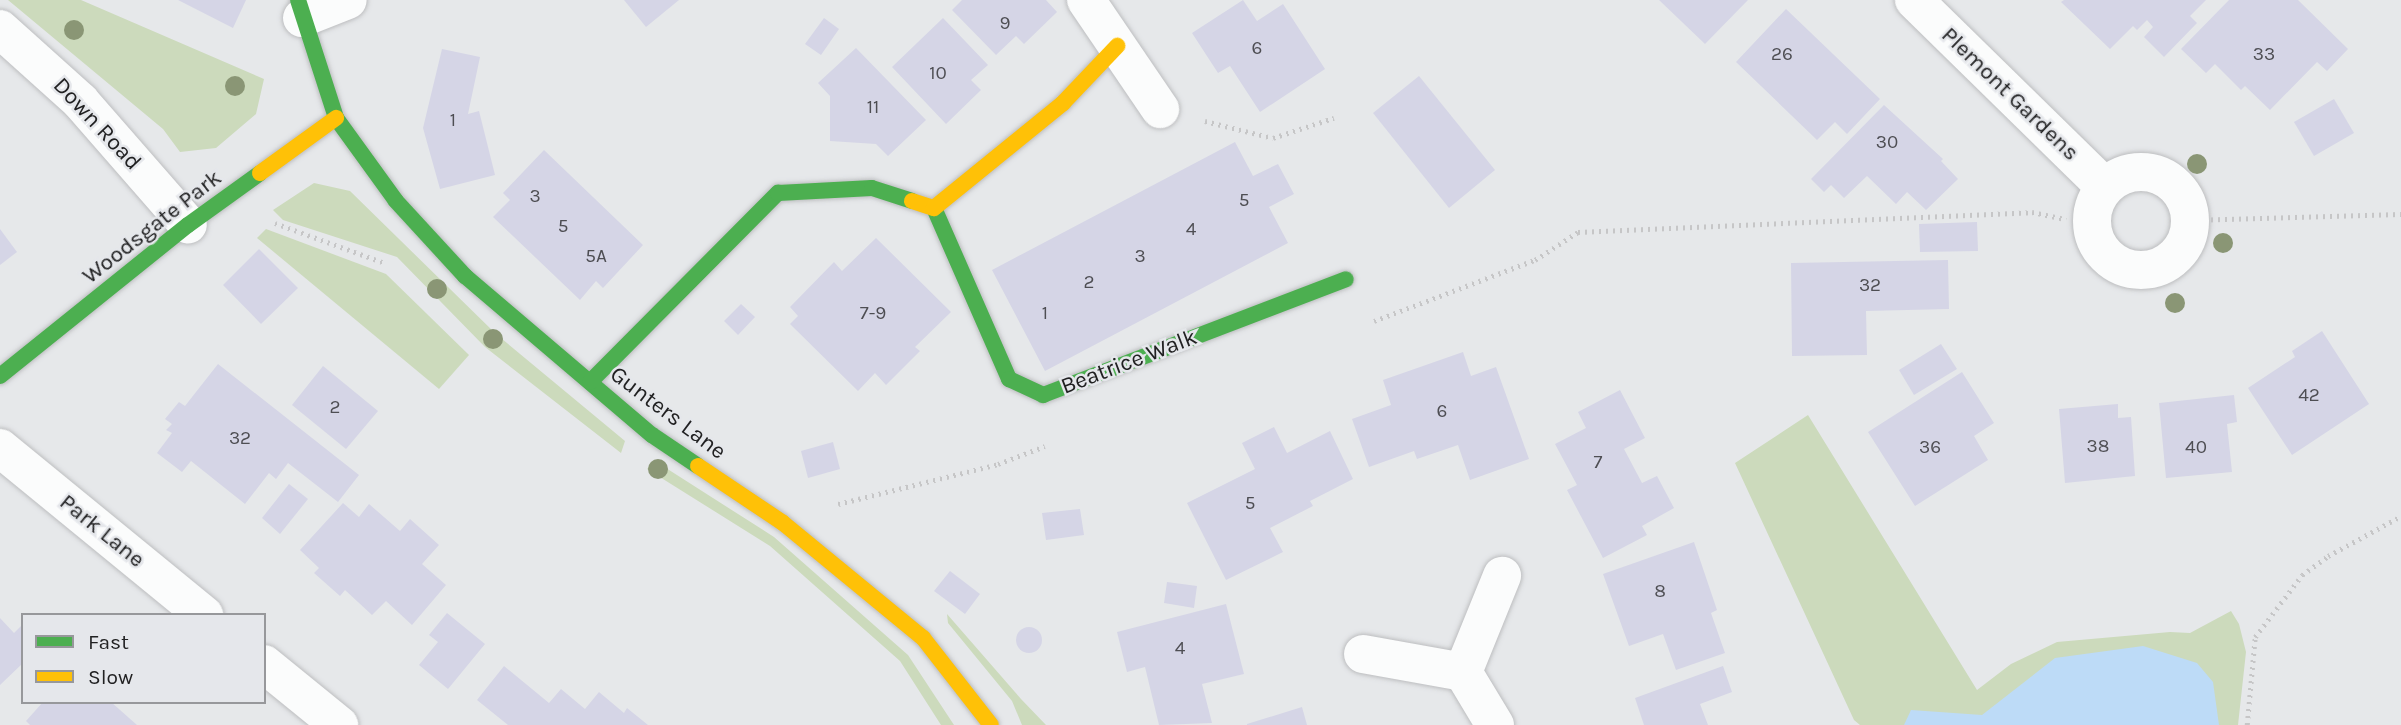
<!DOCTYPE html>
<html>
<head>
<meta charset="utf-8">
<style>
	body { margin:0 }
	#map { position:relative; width:2401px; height:725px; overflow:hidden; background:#e6e8ea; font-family:Karla,sans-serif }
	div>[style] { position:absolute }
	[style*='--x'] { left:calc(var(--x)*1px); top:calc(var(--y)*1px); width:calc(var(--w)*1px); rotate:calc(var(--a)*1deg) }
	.green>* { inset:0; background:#ccdabc }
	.water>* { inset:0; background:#bddbf7 }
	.building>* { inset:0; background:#d5d5e6 }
	.round { border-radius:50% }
	.path>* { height:4.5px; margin-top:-2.25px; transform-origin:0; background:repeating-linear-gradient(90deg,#c6c6c7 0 2px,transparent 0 7px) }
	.roads { filter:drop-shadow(0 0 2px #bdbec0) drop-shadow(0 0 2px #bdbec0) }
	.street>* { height:38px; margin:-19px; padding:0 19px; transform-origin:19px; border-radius:19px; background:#fbfcfc }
	.street>.ring { margin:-19px; padding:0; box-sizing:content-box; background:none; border:38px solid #fbfcfc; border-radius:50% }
	.fast>* { height:16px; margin:-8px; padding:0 8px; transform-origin:8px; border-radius:8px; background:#4caf50 }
	.slow>* { height:16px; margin:-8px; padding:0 8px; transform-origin:8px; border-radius:8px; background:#ffc107 }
	.trees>* { width:20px; height:20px; margin:-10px; border-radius:50%; background:#8a9675 }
	span { translate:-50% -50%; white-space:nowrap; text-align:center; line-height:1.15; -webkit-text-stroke:5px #e5e7eb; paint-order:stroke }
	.number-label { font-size:19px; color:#4e4e53 }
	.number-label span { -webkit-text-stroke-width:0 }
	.street-label { font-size:23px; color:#212122 }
	.legend { position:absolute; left:21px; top:613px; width:245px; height:91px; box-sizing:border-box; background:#e5e7eb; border:2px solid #97989b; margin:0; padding:9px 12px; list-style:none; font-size:21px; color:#212122 }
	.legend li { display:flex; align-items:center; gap:14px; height:35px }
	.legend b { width:35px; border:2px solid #97989b }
</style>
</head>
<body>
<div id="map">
	<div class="green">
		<i style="clip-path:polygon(8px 0,81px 0,264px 79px,256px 114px,216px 148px,180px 152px,163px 129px)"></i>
		<i style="clip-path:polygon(314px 183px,350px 191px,496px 334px,625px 441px,621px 453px,485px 347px,397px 257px,283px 220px,273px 210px)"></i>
		<i style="clip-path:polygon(266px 229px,386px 274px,469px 355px,439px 389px,257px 238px)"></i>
		<i style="clip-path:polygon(1808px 415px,1977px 690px,2011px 664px,2057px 642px,2170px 632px,2190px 633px,2231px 611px,2239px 624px,2246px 652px,2238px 725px,1860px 725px,1854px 720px,1735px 463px)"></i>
		<i style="clip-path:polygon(655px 461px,774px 537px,908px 655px,954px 725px,941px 725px,900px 661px,770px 546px,647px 469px)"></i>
		<i style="clip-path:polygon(947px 614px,1021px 699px,1046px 725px,1022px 725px,1012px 701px,948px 623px)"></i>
	</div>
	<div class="water">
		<i style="clip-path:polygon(2143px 646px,2197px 663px,2213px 682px,2219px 725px,1904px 725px,1911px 710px,1982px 715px,2055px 658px)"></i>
	</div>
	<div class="building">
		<i style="clip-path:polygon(178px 0,246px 0,233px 28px)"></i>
		<i style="clip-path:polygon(624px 0,679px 0,646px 27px)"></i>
		<i style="clip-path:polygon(962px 0,1046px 0,1057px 12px,1024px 44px,1016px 36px,996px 55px,952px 10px)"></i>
		<i style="clip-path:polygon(1243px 0,1257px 21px,1283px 4px,1325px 69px,1260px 112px,1230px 66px,1218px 73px,1192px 33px)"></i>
		<i style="clip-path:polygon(1659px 0,1748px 0,1705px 44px)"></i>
		<i style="clip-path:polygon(2064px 0,2206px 0,2190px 16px,2197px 23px,2164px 57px,2144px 37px,2153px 27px,2147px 20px,2137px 30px,2133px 26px,2110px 49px,2061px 2px)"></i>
		<i style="clip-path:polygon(2229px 0,2298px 0,2348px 49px,2327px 71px,2317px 62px,2270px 110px,2245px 86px,2241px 90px,2215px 64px,2206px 73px,2181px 49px)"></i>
		<i style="clip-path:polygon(1786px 9px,1880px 99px,1847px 134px,1835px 122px,1817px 140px,1736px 62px)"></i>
		<i style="clip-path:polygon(824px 18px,839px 29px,821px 55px,805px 44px)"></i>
		<i style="clip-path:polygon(943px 18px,988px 65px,971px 80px,981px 90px,946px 124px,892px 67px)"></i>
		<i style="clip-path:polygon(856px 48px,926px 120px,888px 156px,876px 144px,830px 141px,830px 96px,818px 83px)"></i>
		<i style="clip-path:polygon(442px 49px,480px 57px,468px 114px,479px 111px,495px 175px,440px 189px,423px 128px)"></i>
		<i style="clip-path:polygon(1419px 76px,1495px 170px,1449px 208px,1373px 113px)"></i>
		<i style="clip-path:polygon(2334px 99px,2354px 133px,2314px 156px,2294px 122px)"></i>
		<i style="clip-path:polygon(1884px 105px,1943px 159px,1941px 161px,1958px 179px,1926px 210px,1907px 192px,1896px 204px,1867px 176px,1844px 198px,1831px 185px,1824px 192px,1811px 179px)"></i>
		<i style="clip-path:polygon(1235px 142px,1253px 176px,1278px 164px,1294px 194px,1269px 207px,1288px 243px,1045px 371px,992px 270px)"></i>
		<i style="clip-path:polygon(544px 150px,643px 245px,603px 288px,596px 281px,580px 300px,493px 217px,510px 200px,503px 193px)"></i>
		<i style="clip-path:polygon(1977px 222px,1978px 251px,1920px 252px,1919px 224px)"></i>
		<i style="clip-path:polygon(0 229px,17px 252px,0 265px)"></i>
		<i style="clip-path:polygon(876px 238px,951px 312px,915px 347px,920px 351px,886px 385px,875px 373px,858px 391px,790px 324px,798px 316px,790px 307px,834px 262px,842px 271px)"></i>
		<i style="clip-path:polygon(259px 249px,298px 288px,261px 324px,223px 285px)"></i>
		<i style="clip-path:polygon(1948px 260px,1949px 309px,1866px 311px,1867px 355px,1792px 356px,1791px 263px)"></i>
		<i style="clip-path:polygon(741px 304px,755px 317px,738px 335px,724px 321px)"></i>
		<i style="clip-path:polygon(2322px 331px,2369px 404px,2292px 455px,2248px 388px,2295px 357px,2292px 351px)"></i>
		<i style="clip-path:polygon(1941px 344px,1957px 369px,1914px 395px,1899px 370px)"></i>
		<i style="clip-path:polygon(1463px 352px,1471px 376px,1496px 367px,1529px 459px,1470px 480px,1458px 445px,1417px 459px,1414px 451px,1369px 467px,1352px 419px,1391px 405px,1383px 380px)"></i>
		<i style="clip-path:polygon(218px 364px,359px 475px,338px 502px,288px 463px,276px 479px,269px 473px,245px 504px,191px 461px,182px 472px,157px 453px,172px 433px,166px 430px,172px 424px,165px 419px,179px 402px,185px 406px)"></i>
		<i style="clip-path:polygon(323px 366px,378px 411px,346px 449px,292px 405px)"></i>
		<i style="clip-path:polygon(1962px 372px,1994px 423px,1974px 436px,1988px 460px,1915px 506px,1868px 432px)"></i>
		<i style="clip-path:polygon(1620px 390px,1645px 438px,1624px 449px,1642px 483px,1657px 476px,1674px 508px,1642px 526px,1647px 535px,1603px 558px,1567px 490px,1577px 485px,1555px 444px,1586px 428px,1578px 412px)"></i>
		<i style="clip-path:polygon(2234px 395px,2237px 422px,2227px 424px,2232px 472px,2166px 478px,2159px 403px)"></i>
		<i style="clip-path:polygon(2118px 404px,2118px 418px,2131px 417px,2135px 476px,2065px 483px,2059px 409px)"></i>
		<i style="clip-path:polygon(1274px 427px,1287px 453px,1330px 431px,1353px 479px,1310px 501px,1313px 506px,1270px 528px,1283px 552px,1226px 580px,1187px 503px,1255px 469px,1242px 443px)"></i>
		<i style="clip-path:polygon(833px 442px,840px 469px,808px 478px,801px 451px)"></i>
		<i style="clip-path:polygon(289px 484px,308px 499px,280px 534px,262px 518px)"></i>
		<i style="clip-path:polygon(343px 503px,359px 517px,369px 504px,400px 531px,410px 519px,439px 545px,422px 564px,446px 585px,412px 625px,386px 601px,372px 615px,345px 590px,340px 596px,314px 573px,319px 568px,300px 550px)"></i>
		<i style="clip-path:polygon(1080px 509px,1084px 535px,1046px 540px,1042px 513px)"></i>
		<i style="clip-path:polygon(1694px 542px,1717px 610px,1711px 613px,1725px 653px,1676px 670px,1663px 634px,1629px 646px,1603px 574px)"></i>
		<i style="clip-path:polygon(950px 571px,980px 594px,965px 614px,934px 591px)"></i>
		<i style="clip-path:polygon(1167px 582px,1197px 586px,1194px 608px,1164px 603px)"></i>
		<i style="clip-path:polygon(1226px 604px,1244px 674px,1202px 684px,1212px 723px,1159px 725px,1145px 667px,1127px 672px,1117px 632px)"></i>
		<i style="clip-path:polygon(447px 613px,485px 644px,448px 689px,419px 665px,438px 642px,429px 635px)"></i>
		<i style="clip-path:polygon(0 618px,14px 633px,23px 624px,23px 663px,0 685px)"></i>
		<i class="round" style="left:1016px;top:627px;width:26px;height:26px"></i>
		<i style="clip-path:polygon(504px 666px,549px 703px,561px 689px,585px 709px,599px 692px,624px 713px,627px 708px,648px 725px,508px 725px,477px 700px)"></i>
		<i style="clip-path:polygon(1723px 666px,1732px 692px,1700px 704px,1708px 725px,1644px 725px,1635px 698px)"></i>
		<i style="clip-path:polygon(43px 702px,111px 702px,137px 725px,30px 725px,26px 721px)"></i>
		<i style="clip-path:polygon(1302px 707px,1307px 725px,1247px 725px,1247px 724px)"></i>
	</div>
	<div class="path">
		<i style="--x:1205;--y:121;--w:70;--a:14"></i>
		<i style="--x:1273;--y:138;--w:64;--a:-18.2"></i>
		<i style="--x:2190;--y:220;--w:211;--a:-1.6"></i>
		<i style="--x:275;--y:223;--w:117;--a:20"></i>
		<i style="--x:1374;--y:321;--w:172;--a:-20.8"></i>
		<i style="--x:1535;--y:260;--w:51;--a:-33.1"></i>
		<i style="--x:1578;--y:232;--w:454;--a:-2.5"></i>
		<i style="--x:2032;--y:212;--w:35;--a:12"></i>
		<i style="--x:838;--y:504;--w:165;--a:-14"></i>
		<i style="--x:998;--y:464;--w:50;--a:-21"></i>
		<i style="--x:2247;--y:725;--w:88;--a:-84.8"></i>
		<i style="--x:2255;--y:637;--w:78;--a:-52.8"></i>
		<i style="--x:2302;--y:575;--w:32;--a:-36"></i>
		<i style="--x:2328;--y:556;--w:83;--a:-28.7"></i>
	</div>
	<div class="roads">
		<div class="street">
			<i style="--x:1086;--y:0;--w:132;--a:55.8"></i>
			<i style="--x:1914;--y:0;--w:267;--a:44.4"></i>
			<i style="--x:302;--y:18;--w:49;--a:-21.4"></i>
			<i style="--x:0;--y:29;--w:108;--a:42"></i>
			<i style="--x:80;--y:101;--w:164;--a:48.9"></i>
			<i class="ring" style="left:2092px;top:172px;width:60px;height:60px"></i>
			<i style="--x:0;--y:448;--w:264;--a:39.3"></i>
			<i style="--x:1363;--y:654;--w:102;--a:10.2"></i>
			<i style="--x:1463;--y:672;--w:104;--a:-67.9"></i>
			<i style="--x:264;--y:664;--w:97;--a:39.1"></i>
			<i style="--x:1463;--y:672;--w:62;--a:58.9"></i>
		</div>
		<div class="fast">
			<i style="--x:298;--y:0;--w:124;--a:72.1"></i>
			<i style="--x:336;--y:118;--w:102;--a:54.1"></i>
			<i style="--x:396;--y:201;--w:102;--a:47.4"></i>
			<i style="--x:465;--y:276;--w:245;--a:40.4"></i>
			<i style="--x:652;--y:435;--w:55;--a:34"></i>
			<i style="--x:934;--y:208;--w:187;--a:66.3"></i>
			<i style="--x:1009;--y:379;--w:38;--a:25"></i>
			<i style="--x:1043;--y:395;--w:324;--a:-20.9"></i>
			<i style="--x:0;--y:376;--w:241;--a:-38.8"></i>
			<i style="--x:188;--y:225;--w:89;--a:-35.8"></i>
			<i style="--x:590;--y:382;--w:267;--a:-45.2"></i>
			<i style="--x:778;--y:193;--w:94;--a:-3"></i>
			<i style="--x:872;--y:188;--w:42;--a:18"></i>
		</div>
		<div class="slow">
			<i style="--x:260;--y:173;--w:94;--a:-35.9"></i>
			<i style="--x:912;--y:201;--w:23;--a:18"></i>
			<i style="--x:934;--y:208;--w:166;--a:-39.1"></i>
			<i style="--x:1063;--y:103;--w:79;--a:-46.5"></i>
			<i style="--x:698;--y:466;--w:102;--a:33.8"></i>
			<i style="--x:783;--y:523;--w:181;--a:39.4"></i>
			<i style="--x:923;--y:638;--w:110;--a:52"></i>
		</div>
	</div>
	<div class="trees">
		<i style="left:74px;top:30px"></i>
		<i style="left:235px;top:86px"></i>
		<i style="left:2197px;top:164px"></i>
		<i style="left:2223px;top:243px"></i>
		<i style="left:437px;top:289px"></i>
		<i style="left:2175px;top:303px"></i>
		<i style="left:493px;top:339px"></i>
		<i style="left:658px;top:469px"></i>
	</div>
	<div class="number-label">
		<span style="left:1005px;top:24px">9</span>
		<span style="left:1257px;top:49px">6</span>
		<span style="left:1782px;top:55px">26</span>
		<span style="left:2264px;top:55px">33</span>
		<span style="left:938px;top:74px">10</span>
		<span style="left:873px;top:108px">11</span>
		<span style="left:453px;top:121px">1</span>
		<span style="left:1887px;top:143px">30</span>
		<span style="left:535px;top:197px">3</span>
		<span style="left:1244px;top:201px">5</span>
		<span style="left:563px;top:227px">5</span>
		<span style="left:1191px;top:230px">4</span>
		<span style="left:596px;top:257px">5A</span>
		<span style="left:1140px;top:257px">3</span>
		<span style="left:1089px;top:283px">2</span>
		<span style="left:1870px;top:286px">32</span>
		<span style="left:873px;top:314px">7-9</span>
		<span style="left:1045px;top:314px">1</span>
		<span style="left:2309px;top:396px">42</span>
		<span style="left:335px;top:408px">2</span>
		<span style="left:1442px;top:412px">6</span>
		<span style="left:240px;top:439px">32</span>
		<span style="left:2098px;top:447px">38</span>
		<span style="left:1930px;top:448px">36</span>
		<span style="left:2196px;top:448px">40</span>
		<span style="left:1598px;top:463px">7</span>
		<span style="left:1250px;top:504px">5</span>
		<span style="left:1660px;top:592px">8</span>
		<span style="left:1180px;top:649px">4</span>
	</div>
	<div class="street-label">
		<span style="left:2010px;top:94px;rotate:44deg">Plemont Gardens</span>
		<span style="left:97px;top:124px;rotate:47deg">Down Road</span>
		<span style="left:152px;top:227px;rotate:-38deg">Woodsgate Park</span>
		<span style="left:1129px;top:362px;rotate:-21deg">Beatrice Walk</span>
		<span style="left:668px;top:413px;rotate:37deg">Gunters Lane</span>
		<span style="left:102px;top:531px;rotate:39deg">Park Lane</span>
	</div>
	<ul class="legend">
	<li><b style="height:9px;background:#4caf50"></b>Fast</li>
	<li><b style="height:9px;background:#ffc107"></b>Slow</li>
	</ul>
</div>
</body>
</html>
